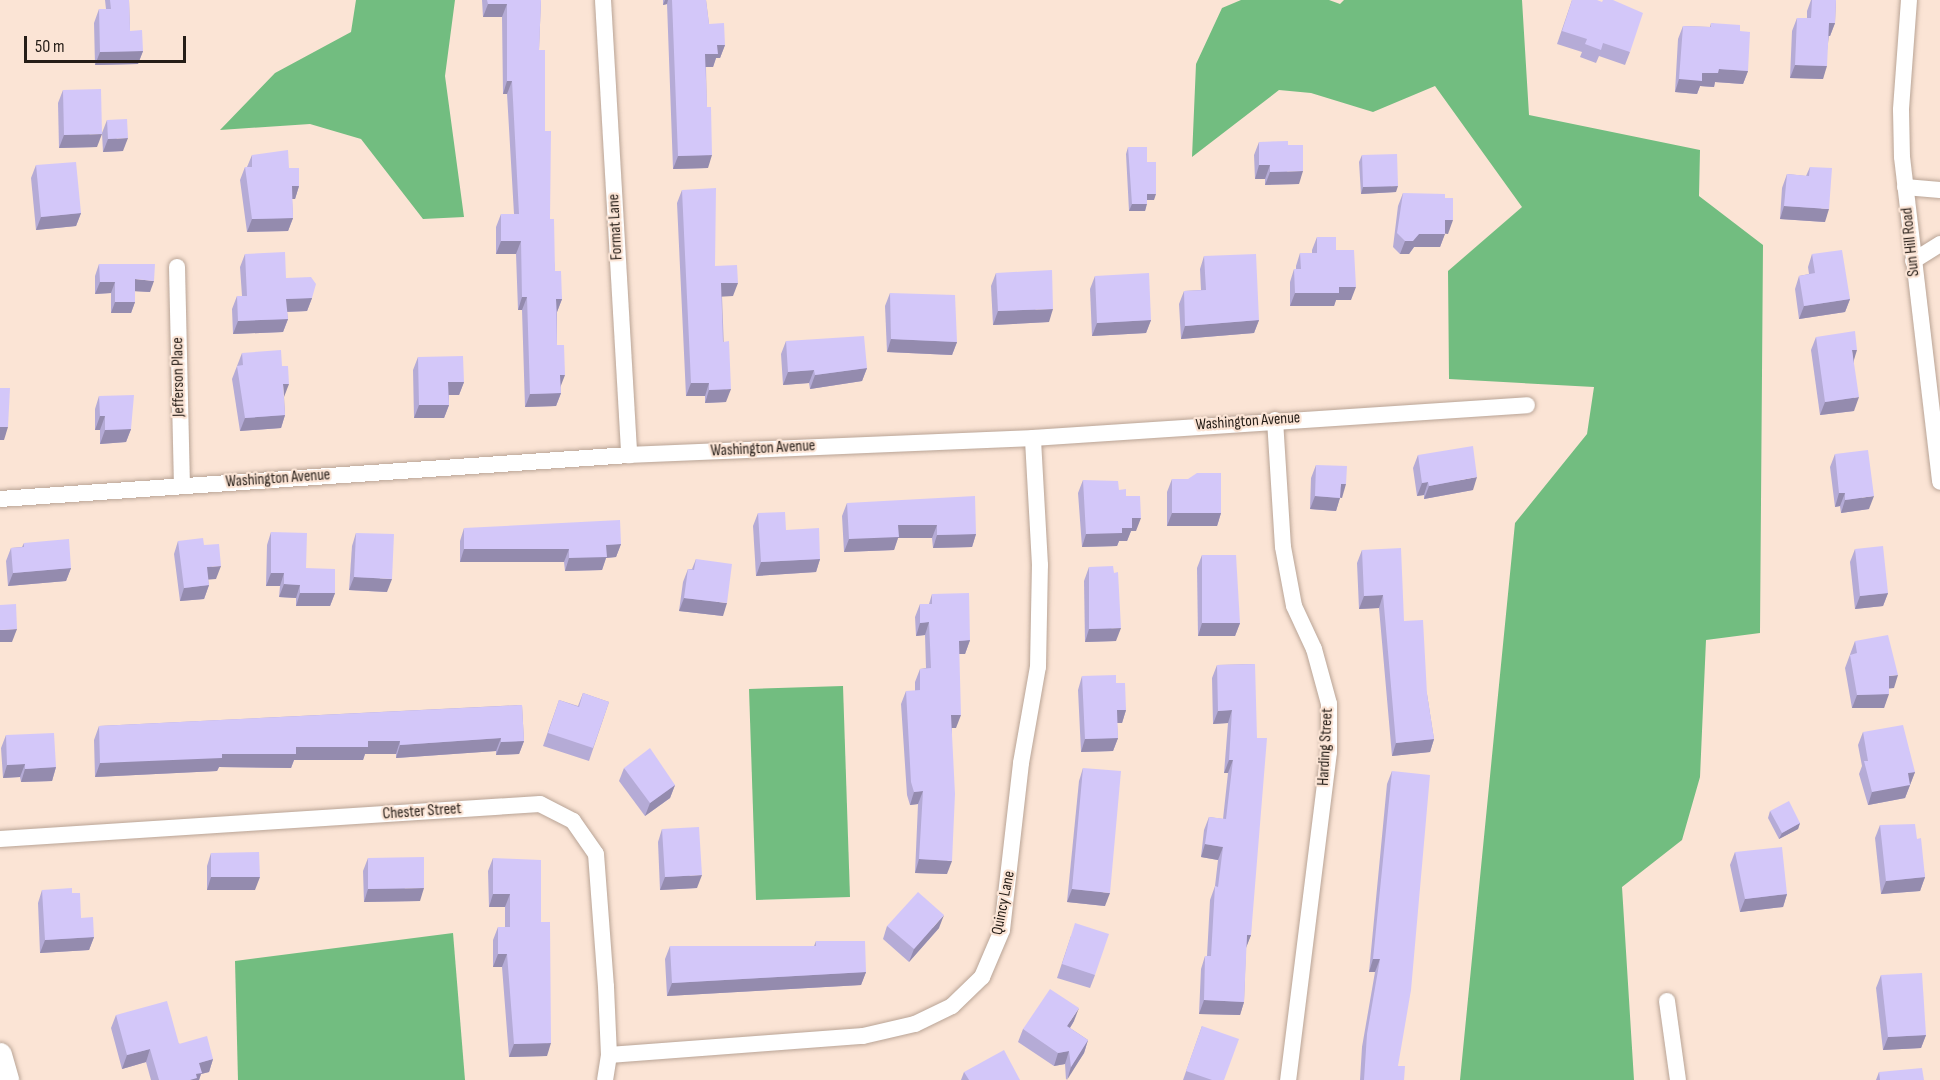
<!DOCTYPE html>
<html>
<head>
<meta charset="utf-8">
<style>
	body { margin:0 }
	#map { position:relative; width:1940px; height:1080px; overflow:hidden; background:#fbe4d5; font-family:"Sofia Sans Condensed",sans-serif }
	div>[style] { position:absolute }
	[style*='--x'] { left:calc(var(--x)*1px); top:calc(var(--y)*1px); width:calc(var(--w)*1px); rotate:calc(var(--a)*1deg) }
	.forest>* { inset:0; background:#72bd80 }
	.roads { filter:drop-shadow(0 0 2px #b9a496) drop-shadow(0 0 2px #b9a496) }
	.street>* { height:16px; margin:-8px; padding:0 8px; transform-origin:8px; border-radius:8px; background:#fff }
	.secondary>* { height:24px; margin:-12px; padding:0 12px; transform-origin:12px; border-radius:12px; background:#fff }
	.wall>* { inset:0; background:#b5abd6 }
	.shaded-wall>* { inset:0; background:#948bae }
	.building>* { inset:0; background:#d3c7f9 }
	span { translate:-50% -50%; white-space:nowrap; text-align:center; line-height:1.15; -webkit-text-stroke:4.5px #fbe4d5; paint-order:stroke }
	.street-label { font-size:16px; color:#251d17 }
	.scale { position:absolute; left:24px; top:36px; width:162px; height:27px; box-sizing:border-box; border:3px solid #251d17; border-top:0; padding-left:8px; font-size:18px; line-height:21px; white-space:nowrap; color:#251d17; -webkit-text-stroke:4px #fbe4d5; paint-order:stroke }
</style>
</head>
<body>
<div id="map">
	<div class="forest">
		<i style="clip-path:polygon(356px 0,455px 0,445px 76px,464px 217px,423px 219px,361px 139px,310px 124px,220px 130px,275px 73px,351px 32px)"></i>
		<i style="clip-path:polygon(1241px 0,1329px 0,1340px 4px,1344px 0,1522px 0,1529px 115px,1700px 150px,1699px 196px,1763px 245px,1760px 633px,1706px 640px,1700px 777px,1682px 840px,1622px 887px,1634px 1080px,1460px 1080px,1515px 523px,1587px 434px,1594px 387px,1449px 379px,1448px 271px,1522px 207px,1435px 86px,1373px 112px,1311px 93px,1279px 90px,1192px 157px,1196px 64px,1222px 8px)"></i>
		<i style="clip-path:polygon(843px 686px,850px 897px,756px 900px,749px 689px)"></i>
		<i style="clip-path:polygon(453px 933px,465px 1080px,238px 1080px,235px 961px)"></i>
	</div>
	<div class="roads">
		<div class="street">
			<i style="--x:603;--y:0;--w:456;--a:86.7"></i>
			<i style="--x:1909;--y:0;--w:110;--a:94.2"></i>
			<i style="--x:1901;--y:110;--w:47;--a:88.8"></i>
			<i style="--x:1902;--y:157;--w:327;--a:83.3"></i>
			<i style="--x:1905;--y:187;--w:35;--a:5"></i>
			<i style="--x:1913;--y:261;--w:32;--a:-32"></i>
			<i style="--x:177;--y:267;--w:219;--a:88.7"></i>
			<i style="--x:1275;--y:420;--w:127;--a:86.4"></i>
			<i style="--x:1283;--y:547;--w:60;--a:79.4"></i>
			<i style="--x:1294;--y:606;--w:47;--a:65.1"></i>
			<i style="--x:1314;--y:649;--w:57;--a:74.7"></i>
			<i style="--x:1329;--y:704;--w:48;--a:90"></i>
			<i style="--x:1329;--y:752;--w:331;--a:97.1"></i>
			<i style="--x:0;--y:499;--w:631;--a:-4"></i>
			<i style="--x:629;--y:455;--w:404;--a:-2.4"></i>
			<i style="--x:1033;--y:438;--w:495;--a:-3.8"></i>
			<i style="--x:0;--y:839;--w:541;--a:-3.71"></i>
			<i style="--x:540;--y:804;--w:37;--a:27"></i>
			<i style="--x:573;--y:821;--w:40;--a:55.1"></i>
			<i style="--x:596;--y:854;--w:133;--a:85.7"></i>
			<i style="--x:606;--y:987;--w:68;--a:87.5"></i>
			<i style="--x:609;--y:1055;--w:25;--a:99"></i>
			<i style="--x:1667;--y:1001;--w:80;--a:82.1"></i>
			<i style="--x:609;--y:1055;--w:255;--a:-4.3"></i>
			<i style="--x:863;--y:1036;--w:53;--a:-13"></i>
			<i style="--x:915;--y:1024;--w:41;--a:-25.9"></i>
			<i style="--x:952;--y:1006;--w:42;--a:-44"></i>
			<i style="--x:982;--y:977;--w:51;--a:-66.9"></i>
			<i style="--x:1002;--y:930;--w:168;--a:-83.5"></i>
			<i style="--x:1021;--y:763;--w:97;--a:-80"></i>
			<i style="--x:1038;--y:667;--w:102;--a:-88.9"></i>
			<i style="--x:1040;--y:565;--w:127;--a:-93.2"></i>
		</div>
		<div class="secondary">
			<i style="--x:0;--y:1055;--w:26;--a:74"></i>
		</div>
	</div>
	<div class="wall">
		<i style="clip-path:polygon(105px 0,129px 0,130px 31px,143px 51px,138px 64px,95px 65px,94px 23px,99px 9px,106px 9px)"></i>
		<i style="clip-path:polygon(482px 0,541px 0,539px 50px,545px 131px,550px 219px,555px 271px,562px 299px,557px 312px,557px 345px,561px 393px,556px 406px,525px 407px,522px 310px,518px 310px,516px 254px,496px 254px,496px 227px,501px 214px,514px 214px,507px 94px,503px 94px,502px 17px,483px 17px)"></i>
		<i style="clip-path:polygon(663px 0,706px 0,709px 24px,725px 45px,720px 58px,716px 58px,713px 67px,706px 67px,708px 168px,673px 169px,667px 4px,663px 5px)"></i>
		<i style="clip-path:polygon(1572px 0,1630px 52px,1625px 65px,1599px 56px,1596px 63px,1580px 57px,1582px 52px,1557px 44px)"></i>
		<i style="clip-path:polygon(1811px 0,1836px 0,1835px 23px,1830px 36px,1829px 36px,1823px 79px,1790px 78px,1792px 31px,1797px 18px,1807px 18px,1807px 11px)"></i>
		<i style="clip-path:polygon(1711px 23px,1740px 31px,1748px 71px,1743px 84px,1715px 82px,1714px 87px,1700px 86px,1697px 94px,1675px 92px,1678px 39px,1683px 26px,1710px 27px)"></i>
		<i style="clip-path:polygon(63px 90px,97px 147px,59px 148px,58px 103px)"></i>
		<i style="clip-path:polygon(107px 120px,123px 151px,103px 152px,102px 133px)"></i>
		<i style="clip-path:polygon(1259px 142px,1299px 184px,1265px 185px,1265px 179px,1255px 179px,1254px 155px)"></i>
		<i style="clip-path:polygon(1128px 147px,1147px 162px,1154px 200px,1147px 200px,1145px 211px,1129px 211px,1126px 154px)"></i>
		<i style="clip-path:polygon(252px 155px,289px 168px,299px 186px,295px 199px,292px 199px,293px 218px,288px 231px,247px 232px,240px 180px,245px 167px,247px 167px)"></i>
		<i style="clip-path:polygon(1362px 155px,1396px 192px,1361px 194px,1359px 162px)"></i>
		<i style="clip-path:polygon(36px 165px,81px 213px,76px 226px,36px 230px,31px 178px)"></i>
		<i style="clip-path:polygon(1810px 167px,1825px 222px,1780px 219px,1782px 188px,1787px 174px,1806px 176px)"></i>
		<i style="clip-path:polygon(682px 190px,715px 266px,733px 296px,722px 296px,726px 402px,705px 403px,705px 396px,686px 396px,677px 203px)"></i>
		<i style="clip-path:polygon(1403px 193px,1448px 234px,1445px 233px,1440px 247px,1414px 247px,1409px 254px,1400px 254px,1393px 247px,1398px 206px)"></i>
		<i style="clip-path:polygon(1317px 237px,1336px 250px,1351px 300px,1336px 300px,1334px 306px,1290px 306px,1290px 282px,1294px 269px,1296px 269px,1296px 266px,1300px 253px,1312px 253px,1312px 250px)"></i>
		<i style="clip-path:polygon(245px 254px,286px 278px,312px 298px,307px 311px,287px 312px,288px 319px,283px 332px,233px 334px,232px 309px,237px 296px,242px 296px,240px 267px)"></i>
		<i style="clip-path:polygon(1812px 254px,1850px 299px,1845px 312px,1799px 319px,1795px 289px,1799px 276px,1809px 274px,1808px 267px)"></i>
		<i style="clip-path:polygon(1204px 256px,1259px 320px,1254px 333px,1181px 339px,1179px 304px,1184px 291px,1201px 290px,1200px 269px)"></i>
		<i style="clip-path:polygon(99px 264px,150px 292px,135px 291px,135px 302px,131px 313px,111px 313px,111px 293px,95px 294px,95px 276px)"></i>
		<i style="clip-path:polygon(996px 273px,1049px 322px,993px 325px,991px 286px)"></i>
		<i style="clip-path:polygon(1095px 276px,1151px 320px,1146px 333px,1092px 336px,1090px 289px)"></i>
		<i style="clip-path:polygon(890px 293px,957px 342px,952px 355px,887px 352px,885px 306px)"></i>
		<i style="clip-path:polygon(1816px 337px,1854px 360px,1854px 411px,1820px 415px,1811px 350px)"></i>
		<i style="clip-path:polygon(786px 341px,867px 368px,862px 381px,810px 389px,809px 383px,783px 385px,781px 354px)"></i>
		<i style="clip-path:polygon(242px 353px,284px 397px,285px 415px,281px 428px,240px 431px,232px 379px)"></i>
		<i style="clip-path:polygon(418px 357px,464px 382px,459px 395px,449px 395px,449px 405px,444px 418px,414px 418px,413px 370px)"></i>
		<i style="clip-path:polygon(99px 396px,131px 429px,126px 442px,100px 444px,100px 430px,95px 430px,95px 409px)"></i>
		<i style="clip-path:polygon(1835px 454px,1869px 509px,1841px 513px,1840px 506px,1835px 507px,1830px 467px)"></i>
		<i style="clip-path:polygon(1418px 455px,1473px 490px,1424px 499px,1424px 495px,1417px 496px,1413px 468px)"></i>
		<i style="clip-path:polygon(1316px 465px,1342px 498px,1340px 497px,1336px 511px,1310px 509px,1311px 478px)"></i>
		<i style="clip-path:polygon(1172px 479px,1221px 513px,1217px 526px,1167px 526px,1167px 492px)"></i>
		<i style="clip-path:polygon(1083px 480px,1119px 490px,1126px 496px,1136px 531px,1131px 531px,1127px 541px,1119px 541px,1117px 546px,1082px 547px,1078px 493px)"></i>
		<i style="clip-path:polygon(847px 503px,976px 534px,972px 547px,933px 548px,932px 538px,898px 538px,894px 550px,844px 552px,842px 516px)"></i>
		<i style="clip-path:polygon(758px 513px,786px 530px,820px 559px,816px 572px,756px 576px,753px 526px)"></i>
		<i style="clip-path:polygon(464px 528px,621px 544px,616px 557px,606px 558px,602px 570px,565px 571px,564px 562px,460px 562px,460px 541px)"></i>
		<i style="clip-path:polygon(271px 532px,306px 568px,335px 593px,330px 606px,296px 606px,296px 598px,279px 597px,280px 586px,266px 586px,267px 545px)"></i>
		<i style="clip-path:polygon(356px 533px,387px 592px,349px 590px,352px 546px)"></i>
		<i style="clip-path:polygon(178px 541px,204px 545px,216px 579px,208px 579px,209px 585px,204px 599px,180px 601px,174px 554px)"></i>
		<i style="clip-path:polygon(24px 543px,71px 568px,66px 581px,8px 586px,6px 561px,11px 548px,22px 547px)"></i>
		<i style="clip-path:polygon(1855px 549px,1888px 593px,1883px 606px,1855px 609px,1850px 562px)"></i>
		<i style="clip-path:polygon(1362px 550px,1404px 621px,1427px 694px,1434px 739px,1430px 752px,1392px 756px,1379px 608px,1359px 609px,1357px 563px)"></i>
		<i style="clip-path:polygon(1202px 555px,1240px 623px,1235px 636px,1198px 636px,1197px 568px)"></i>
		<i style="clip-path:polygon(696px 559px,723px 616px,679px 611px,683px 582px,688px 569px,692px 569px)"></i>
		<i style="clip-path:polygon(1089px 567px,1116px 641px,1085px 642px,1084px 581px)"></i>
		<i style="clip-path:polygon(932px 594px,970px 640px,965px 654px,959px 654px,956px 728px,952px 728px,947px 874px,915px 873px,918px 804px,910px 805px,907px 795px,901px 704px,906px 691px,915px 691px,915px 682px,920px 669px,926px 668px,925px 635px,916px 636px,915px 617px,920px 604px,929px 604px)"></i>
		<i style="clip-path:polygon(1855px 641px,1894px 688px,1889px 688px,1884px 708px,1852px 708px,1845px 668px)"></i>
		<i style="clip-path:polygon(1255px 664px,1251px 935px,1246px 947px,1244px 1002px,1240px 1015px,1199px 1014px,1201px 969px,1205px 956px,1207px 956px,1210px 900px,1215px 886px,1218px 860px,1201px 857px,1204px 830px,1209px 817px,1223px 819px,1228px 773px,1224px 773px,1228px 723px,1213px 724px,1212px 678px,1217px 665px)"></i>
		<i style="clip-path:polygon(1082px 676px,1116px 683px,1126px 710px,1122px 723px,1117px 723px,1118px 738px,1113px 751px,1081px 752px,1078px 690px)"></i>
		<i style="clip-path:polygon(583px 693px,609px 702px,589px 761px,543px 746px,559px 700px,578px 706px)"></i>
		<i style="clip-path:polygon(522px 705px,524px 741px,519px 754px,496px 755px,496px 751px,396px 758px,396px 754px,365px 754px,363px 760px,294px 760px,291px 768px,219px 767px,217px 771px,95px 777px,94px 740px,99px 726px)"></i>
		<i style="clip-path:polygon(1863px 732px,1915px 772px,1905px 798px,1868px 805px,1859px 774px,1862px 766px,1858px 745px)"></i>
		<i style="clip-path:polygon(6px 735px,56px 767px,52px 781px,21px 782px,20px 777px,3px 778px,1px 748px)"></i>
		<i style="clip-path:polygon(624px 768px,675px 785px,670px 798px,645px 816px,619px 781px)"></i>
		<i style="clip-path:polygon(1083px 768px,1105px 906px,1067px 902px,1079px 781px)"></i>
		<i style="clip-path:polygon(1392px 771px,1398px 1066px,1404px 1080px,1360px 1080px,1362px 1047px,1375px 972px,1369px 972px,1387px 784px)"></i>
		<i style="clip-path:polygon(1770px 811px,1800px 823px,1798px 829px,1779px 839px,1768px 818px)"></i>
		<i style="clip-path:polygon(1880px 825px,1917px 839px,1925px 877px,1920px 891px,1881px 894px,1875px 838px)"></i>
		<i style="clip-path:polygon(662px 829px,697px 888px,660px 890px,658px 842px)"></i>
		<i style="clip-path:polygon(1735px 852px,1787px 894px,1783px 907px,1740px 912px,1730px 865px)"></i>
		<i style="clip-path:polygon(211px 853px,255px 890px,207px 890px,207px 866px)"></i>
		<i style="clip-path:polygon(368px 858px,420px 901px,364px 902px,363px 871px)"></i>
		<i style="clip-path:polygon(493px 858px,541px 922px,547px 1056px,509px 1057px,502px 967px,493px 967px,493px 940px,498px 927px,505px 927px,505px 907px,489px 907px,488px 871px)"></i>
		<i style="clip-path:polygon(42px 890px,72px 893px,81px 918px,94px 937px,89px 950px,40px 953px,38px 903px)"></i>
		<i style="clip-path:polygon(887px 926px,939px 928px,909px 962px,883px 939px)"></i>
		<i style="clip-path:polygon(1071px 936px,1095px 975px,1090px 988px,1057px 978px)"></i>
		<i style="clip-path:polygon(816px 941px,866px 972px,861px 985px,667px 996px,665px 959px,670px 946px,814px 946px)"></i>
		<i style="clip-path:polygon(1881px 975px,1926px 1035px,1921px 1048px,1883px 1050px,1876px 988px)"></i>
		<i style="clip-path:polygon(116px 1015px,213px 1059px,209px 1072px,201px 1074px,199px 1080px,151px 1080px,146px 1062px,122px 1069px,111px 1028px)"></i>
		<i style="clip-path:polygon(1074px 1021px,1070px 1028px,1088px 1040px,1084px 1053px,1066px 1080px,1065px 1064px,1054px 1066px,1018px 1042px,1023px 1029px)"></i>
		<i style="clip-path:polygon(1202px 1026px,1224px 1080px,1183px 1080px)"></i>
		<i style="clip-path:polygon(964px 1072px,1020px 1080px,961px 1080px)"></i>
		<i style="clip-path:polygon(1879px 1072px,1924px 1080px,1876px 1080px)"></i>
	</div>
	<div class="shaded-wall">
		<i style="clip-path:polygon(665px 0,668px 0,667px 4px,663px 5px)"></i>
		<i style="clip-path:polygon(488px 4px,507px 4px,502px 17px,483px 17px)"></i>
		<i style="clip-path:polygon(1829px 23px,1835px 23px,1830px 36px,1824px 36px)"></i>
		<i style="clip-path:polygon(717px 45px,725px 45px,720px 58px,716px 58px,713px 67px,701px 67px,705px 54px)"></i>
		<i style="clip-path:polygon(143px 51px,138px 64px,95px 65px,100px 52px)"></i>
		<i style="clip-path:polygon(1795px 65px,1827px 66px,1823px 79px,1790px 78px)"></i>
		<i style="clip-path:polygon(1719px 69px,1748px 71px,1743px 84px,1715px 82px,1714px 87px,1700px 86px,1697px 94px,1675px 92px,1679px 79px)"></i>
		<i style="clip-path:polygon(507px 81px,512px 81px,507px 94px,503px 94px)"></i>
		<i style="clip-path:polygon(102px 134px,97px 147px,59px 148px,64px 135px)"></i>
		<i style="clip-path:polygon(128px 138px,123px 151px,103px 152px,108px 139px)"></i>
		<i style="clip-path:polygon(712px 155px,708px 168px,673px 169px,678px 156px)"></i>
		<i style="clip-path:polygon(1259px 165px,1270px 165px,1265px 179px,1255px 179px)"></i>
		<i style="clip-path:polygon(1303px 171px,1299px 184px,1265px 185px,1270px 172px)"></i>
		<i style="clip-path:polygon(292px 186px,299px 186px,295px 199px,287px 199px)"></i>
		<i style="clip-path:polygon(1398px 186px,1396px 192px,1361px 194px,1363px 187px)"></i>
		<i style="clip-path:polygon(1147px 194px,1156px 194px,1154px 200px,1145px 200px)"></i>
		<i style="clip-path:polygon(1132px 204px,1147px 204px,1145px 211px,1129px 211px)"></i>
		<i style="clip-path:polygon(1784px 206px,1829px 209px,1825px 222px,1780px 219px)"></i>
		<i style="clip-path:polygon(81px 213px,76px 226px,36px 230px,41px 217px)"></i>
		<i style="clip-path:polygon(293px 218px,288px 231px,247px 232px,252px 219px)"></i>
		<i style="clip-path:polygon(1445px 220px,1453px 220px,1448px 234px,1440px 233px)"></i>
		<i style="clip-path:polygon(1419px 234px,1445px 234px,1440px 247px,1414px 247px,1409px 254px,1400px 254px,1405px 241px)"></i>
		<i style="clip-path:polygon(501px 241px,521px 241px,516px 254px,496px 254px)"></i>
		<i style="clip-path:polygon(135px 279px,154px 281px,150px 292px,131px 291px)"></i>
		<i style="clip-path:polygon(100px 282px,115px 282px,111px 293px,95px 294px)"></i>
		<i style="clip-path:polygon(721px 283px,738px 283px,733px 296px,716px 297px)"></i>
		<i style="clip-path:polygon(1339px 287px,1356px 287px,1351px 300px,1336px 300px,1334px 306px,1290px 306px,1295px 293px)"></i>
		<i style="clip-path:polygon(522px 297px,527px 297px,522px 310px,518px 310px)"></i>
		<i style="clip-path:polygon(312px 298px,307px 311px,282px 312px,286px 299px)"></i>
		<i style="clip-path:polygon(556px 299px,562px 299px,557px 312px)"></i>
		<i style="clip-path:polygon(1850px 299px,1845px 312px,1799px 319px,1804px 306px)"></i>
		<i style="clip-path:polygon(115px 302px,135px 302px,131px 313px,111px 313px)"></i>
		<i style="clip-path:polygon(1053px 309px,1049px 322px,993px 325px,998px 311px)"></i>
		<i style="clip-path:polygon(288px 319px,283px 332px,233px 334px,238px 321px)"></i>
		<i style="clip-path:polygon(1151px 320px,1146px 333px,1092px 336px,1097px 323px)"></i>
		<i style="clip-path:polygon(1259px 320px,1254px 333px,1181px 339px,1185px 326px)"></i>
		<i style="clip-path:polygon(891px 339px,957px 342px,952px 355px,887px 352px)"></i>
		<i style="clip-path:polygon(1852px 350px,1857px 350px,1853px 363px)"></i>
		<i style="clip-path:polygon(867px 368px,862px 381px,810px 389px,815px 375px)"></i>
		<i style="clip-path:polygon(814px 370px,809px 383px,783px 385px,788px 372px)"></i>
		<i style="clip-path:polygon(560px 375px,565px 375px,560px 388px)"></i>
		<i style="clip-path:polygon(448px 382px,464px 382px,459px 395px,444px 395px)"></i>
		<i style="clip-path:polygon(691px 383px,709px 383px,705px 396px,686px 396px)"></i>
		<i style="clip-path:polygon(283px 384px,289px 384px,284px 397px)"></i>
		<i style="clip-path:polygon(731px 389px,726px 402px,705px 403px,709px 390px)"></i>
		<i style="clip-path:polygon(561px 393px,556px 406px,525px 407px,530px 394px)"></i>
		<i style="clip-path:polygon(1859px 397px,1854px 411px,1820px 415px,1825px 402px)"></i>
		<i style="clip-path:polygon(419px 405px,449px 405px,444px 418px,414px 418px)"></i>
		<i style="clip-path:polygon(285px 415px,281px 428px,240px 431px,245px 418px)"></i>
		<i style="clip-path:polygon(100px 416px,105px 416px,100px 430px,95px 430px)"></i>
		<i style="clip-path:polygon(0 427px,8px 427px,4px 440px,0 440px)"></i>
		<i style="clip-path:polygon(131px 429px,126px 442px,100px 444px,105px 430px)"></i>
		<i style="clip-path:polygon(1477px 477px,1473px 490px,1424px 499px,1429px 486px)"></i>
		<i style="clip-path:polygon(1428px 482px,1424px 495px,1417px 496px,1422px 483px)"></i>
		<i style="clip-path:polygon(1341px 484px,1346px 484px,1342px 498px,1337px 497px)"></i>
		<i style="clip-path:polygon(1839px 493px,1845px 493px,1840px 506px,1835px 507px)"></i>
		<i style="clip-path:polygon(1315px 496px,1340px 498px,1336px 511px,1310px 509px)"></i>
		<i style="clip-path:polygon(1874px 496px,1869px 509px,1841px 513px,1845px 500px)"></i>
		<i style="clip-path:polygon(1172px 513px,1221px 513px,1217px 526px,1167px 526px)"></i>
		<i style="clip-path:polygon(1132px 518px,1141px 518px,1136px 531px,1131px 531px,1127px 541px,1119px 541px,1117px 546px,1082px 547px,1086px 534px,1122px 528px)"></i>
		<i style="clip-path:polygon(898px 525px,937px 525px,932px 538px,898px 538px,894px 550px,844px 552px,849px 539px)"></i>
		<i style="clip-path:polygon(976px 534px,972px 547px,933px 548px,937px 535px)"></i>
		<i style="clip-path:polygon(621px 544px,616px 557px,606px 558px,602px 570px,565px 571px,569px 558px,606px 545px)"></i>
		<i style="clip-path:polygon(464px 549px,569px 549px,564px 562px,460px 562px)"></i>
		<i style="clip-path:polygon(820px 559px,816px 572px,756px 576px,761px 562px)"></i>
		<i style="clip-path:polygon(221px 566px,216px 579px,203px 580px,207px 567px)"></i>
		<i style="clip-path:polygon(71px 568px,66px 581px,8px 586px,13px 573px)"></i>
		<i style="clip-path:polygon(271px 573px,284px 573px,280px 586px,266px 586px)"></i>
		<i style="clip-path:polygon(354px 577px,392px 579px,387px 592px,349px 590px)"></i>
		<i style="clip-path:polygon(284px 584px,300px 585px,296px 598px,279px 597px)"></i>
		<i style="clip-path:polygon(209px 585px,204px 599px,180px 601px,184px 588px)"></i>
		<i style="clip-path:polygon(300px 593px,335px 593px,330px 606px,296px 606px)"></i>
		<i style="clip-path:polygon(1888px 593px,1883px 606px,1855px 609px,1860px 596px)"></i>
		<i style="clip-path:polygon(1383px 595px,1379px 608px,1359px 609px,1364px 596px)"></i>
		<i style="clip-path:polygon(684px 598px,727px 603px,723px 616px,679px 611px)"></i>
		<i style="clip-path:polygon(929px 622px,925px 635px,916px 636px,920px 623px)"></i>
		<i style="clip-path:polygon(1202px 623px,1240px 623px,1235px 636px,1198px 636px)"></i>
		<i style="clip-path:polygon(1121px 628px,1116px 641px,1085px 642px,1089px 629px)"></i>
		<i style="clip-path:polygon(17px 629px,12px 642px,0 642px,0 630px)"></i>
		<i style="clip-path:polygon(970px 640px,965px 654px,954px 654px,959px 641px)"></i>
		<i style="clip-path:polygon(1898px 675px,1894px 688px,1885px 689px,1889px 676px)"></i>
		<i style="clip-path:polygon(1889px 694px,1884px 708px,1852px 708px,1857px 695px)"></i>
		<i style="clip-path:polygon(1117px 710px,1126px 710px,1122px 723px,1112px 723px)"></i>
		<i style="clip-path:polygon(1232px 710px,1228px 723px,1213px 724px,1218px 711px)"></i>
		<i style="clip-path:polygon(951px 715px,961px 715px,956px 728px,947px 728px)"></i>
		<i style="clip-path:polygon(501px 738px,496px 751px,396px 758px,400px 745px)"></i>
		<i style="clip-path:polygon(1118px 738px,1113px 751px,1081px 752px,1085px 739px)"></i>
		<i style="clip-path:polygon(1434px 739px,1430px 752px,1392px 756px,1396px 743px)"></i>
		<i style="clip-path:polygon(368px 741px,400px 741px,396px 754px,365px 754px,363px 760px,294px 760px,291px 768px,219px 767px,217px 771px,95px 777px,100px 763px)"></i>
		<i style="clip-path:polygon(524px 741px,519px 754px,496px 755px,501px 742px)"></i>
		<i style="clip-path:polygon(1229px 760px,1233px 760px,1228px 773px,1224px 773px)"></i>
		<i style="clip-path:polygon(25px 764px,20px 777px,3px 778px,7px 765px)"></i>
		<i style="clip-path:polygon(56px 767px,52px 781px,21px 782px,25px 769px)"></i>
		<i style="clip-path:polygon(1915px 772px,1905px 798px,1868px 805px,1872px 792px,1908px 773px)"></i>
		<i style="clip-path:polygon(675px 785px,670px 798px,645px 816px,650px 803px)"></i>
		<i style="clip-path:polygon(923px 791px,918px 804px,910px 805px,914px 792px)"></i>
		<i style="clip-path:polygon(1800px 823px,1798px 829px,1779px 839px,1782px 833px)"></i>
		<i style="clip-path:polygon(1205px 844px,1223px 847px,1218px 860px,1201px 857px)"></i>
		<i style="clip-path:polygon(919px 859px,952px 861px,947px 874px,915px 873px)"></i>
		<i style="clip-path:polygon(702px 875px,697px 888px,660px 890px,665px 877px)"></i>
		<i style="clip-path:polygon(211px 877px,260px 877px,255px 890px,207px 890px)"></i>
		<i style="clip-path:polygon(1925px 877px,1920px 891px,1881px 894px,1886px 881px)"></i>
		<i style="clip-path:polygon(424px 888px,420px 901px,364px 902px,368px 889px)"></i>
		<i style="clip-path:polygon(1072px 889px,1110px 893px,1105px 906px,1067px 902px)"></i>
		<i style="clip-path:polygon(493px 894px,510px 894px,505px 907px,489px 907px)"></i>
		<i style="clip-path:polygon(1787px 894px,1783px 907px,1740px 912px,1745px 899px)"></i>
		<i style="clip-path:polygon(944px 915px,939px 928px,909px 962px,914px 949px)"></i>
		<i style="clip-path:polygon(1247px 935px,1251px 935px,1246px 948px)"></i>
		<i style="clip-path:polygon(94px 937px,89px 950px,40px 953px,45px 940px)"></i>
		<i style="clip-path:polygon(498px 954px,507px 954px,502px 967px,493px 967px)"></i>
		<i style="clip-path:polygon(1373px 959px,1380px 959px,1375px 972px,1369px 972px)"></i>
		<i style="clip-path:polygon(866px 972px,861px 985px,667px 996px,672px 983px)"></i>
		<i style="clip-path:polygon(1204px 1000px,1244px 1002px,1240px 1015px,1199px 1014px)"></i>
		<i style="clip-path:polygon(1079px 1008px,1074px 1021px,1063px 1039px,1067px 1026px)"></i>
		<i style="clip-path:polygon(1926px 1035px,1921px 1048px,1883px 1050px,1888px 1037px)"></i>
		<i style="clip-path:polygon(1088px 1040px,1084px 1053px,1067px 1080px,1071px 1067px)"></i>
		<i style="clip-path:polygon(551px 1043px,547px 1056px,509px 1057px,514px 1044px)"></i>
		<i style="clip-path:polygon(150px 1049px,146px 1062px,122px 1069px,127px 1055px)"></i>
		<i style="clip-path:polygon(1069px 1051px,1065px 1064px,1054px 1066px,1058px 1053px)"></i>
		<i style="clip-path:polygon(213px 1059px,209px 1072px,201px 1074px,199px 1080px,190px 1080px,199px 1063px)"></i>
	</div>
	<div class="building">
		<i style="clip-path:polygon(110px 0,129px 0,130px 31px,142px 30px,143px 51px,100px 52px,99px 9px,111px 9px)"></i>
		<i style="clip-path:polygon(487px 0,541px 0,539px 50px,545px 50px,545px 131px,551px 131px,550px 219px,554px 219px,555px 271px,561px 271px,562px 299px,556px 299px,557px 345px,564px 345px,565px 375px,560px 375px,561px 393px,530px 394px,527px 297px,522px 297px,521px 241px,501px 241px,501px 214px,519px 214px,512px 81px,507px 81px,507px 4px,488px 4px)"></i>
		<i style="clip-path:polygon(672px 0,706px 0,709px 24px,724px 23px,725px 45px,717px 45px,718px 54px,705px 54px,707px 107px,711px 107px,712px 155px,678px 156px)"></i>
		<i style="clip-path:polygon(1572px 0,1597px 0,1602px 2px,1603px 0,1613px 0,1643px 13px,1630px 52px,1603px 43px,1601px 50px,1585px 44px,1587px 39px,1562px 31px)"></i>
		<i style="clip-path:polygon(1812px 0,1836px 0,1835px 23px,1829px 23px,1827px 66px,1795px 65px,1797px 18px,1811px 18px)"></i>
		<i style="clip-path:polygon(1711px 23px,1740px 25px,1740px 31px,1750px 32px,1748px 71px,1719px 69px,1718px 73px,1702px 73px,1702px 81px,1679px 79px,1683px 26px,1711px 27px)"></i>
		<i style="clip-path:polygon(101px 89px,102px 134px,64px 135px,63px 90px)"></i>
		<i style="clip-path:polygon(127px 119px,128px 138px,108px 139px,107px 120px)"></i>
		<i style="clip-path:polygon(1288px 141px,1288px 145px,1303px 145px,1303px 171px,1270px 172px,1270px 165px,1259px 165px,1259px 142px)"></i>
		<i style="clip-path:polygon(1128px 147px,1147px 147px,1147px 162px,1156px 162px,1156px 194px,1147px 194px,1147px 204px,1132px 204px)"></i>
		<i style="clip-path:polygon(288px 150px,289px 168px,299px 168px,299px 186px,292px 186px,293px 218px,252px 219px,245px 167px,252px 167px,252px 155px)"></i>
		<i style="clip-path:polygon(1397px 154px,1398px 186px,1363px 187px,1362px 155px)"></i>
		<i style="clip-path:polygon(76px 162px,81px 213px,41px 217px,36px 165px)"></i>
		<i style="clip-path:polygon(1810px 167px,1832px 168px,1829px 209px,1784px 206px,1787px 174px,1809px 176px)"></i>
		<i style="clip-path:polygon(716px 188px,715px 266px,737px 265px,738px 283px,721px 283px,723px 342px,729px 341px,731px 389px,709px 390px,709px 383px,691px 383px,682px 190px)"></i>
		<i style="clip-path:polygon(1403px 193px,1445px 194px,1445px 198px,1453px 198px,1453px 220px,1445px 220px,1445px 234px,1419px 234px,1413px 241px,1405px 241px,1397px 233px)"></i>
		<i style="clip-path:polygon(1317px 237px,1336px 237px,1336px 250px,1354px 250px,1356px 287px,1339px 287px,1339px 293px,1295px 293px,1294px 269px,1301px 269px,1300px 253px,1317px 253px)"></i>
		<i style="clip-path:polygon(1842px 250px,1850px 299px,1804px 306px,1799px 276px,1815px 273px,1812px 254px)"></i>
		<i style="clip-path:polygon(285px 252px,286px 278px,311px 277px,316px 284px,312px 298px,286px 299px,288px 319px,238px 321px,237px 296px,247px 296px,245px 254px)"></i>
		<i style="clip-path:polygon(1256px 254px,1259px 320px,1185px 326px,1184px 291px,1206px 290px,1204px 256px)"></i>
		<i style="clip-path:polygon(99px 264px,155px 264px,154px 281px,135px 279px,135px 302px,115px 302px,115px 282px,100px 282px)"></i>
		<i style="clip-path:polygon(1052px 270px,1053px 309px,998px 311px,996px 273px)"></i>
		<i style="clip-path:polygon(1149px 273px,1151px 320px,1097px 323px,1095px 276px)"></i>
		<i style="clip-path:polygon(890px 293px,955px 295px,957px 342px,891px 339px)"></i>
		<i style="clip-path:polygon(1855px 331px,1857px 350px,1852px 350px,1859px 397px,1825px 402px,1816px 337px)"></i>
		<i style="clip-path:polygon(864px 336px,867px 368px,815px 375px,814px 370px,788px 372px,786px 341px)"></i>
		<i style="clip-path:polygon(281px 350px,282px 366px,288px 366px,289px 384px,283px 384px,285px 415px,245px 418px,237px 366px,243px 365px,242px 353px)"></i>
		<i style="clip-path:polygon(463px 356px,464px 382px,448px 382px,449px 405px,419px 405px,418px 357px)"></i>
		<i style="clip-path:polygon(0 388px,10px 388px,8px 427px,0 427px)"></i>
		<i style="clip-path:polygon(134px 395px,131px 429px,105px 430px,105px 416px,100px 416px,99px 396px)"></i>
		<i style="clip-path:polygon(1473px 446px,1477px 477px,1429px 486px,1428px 482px,1422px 483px,1418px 455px)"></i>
		<i style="clip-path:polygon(1868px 450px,1874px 496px,1845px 500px,1845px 493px,1839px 493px,1835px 454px)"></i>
		<i style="clip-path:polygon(1316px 465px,1347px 466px,1346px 484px,1341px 484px,1340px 498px,1315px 496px)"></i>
		<i style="clip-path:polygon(1197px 473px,1221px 473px,1221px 513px,1172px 513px,1172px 479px,1188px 479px)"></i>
		<i style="clip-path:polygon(1083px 480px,1118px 481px,1119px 490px,1126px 489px,1126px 496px,1140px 496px,1141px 518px,1132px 518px,1132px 528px,1122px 528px,1122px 533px,1086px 534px)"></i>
		<i style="clip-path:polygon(975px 496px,976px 534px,937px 535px,937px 525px,898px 525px,899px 537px,849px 539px,847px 503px)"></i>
		<i style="clip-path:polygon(785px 512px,786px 530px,819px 528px,820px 559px,761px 562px,758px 513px)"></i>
		<i style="clip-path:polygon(620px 520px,621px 544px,606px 545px,607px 557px,569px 558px,569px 549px,464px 549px,464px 528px)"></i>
		<i style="clip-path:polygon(271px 532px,307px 533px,306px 568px,335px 569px,335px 593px,300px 593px,300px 585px,284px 584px,284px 573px,271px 573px)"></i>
		<i style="clip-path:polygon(356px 533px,394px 534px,392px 579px,354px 577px)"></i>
		<i style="clip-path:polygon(203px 538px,204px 545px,219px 544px,221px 566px,207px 567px,209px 585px,184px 588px,178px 541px)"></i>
		<i style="clip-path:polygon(69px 539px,71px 568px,13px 573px,11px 548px,24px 547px,24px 543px)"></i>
		<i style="clip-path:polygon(1883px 546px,1888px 593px,1860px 596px,1855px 549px)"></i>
		<i style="clip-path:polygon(1401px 548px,1404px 621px,1423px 620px,1427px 694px,1434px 739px,1396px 743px,1383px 595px,1364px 596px,1362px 550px)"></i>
		<i style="clip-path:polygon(1202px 555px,1236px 555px,1240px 623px,1202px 623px)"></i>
		<i style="clip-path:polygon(696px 559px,732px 564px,727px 603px,684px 598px,688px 569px,694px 570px)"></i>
		<i style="clip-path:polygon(1113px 566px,1114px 573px,1118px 572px,1121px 628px,1089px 629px,1089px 567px)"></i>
		<i style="clip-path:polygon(969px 593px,970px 640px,959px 641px,961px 715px,951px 715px,955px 794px,952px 861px,919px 859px,923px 791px,914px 792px,911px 782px,906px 691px,920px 690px,920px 669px,931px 668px,929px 622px,920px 623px,920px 604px,932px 604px,932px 594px)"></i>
		<i style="clip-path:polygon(16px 604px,17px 629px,0 630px,0 605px)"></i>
		<i style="clip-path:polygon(1888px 635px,1898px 675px,1889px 676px,1889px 694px,1857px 695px,1850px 655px,1857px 653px,1855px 641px)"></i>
		<i style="clip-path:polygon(1255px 664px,1257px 738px,1267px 738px,1251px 935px,1247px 935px,1244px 1002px,1204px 1000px,1205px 956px,1211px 956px,1215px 886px,1218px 887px,1223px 847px,1205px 844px,1209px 817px,1226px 819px,1233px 760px,1229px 760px,1232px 710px,1218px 711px,1217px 665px)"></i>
		<i style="clip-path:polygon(1116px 675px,1116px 683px,1125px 683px,1126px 710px,1117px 710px,1118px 738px,1085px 739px,1082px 676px)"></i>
		<i style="clip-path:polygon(583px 693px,609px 702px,593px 748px,548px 733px,559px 700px,579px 707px)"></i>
		<i style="clip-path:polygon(522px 705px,524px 741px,501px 742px,501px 738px,400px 745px,400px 741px,368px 741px,368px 747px,296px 747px,296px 754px,222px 754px,222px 758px,100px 763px,99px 726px)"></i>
		<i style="clip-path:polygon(1903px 725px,1915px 772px,1908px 773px,1910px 785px,1872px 792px,1864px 761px,1868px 761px,1863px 732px)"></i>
		<i style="clip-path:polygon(54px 733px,56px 767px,25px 769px,25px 764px,7px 765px,6px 735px)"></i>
		<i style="clip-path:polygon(650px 748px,675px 785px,650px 803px,624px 768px)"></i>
		<i style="clip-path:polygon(1083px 768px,1121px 771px,1110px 893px,1072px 889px)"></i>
		<i style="clip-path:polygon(1392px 771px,1430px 775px,1411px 990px,1398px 1066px,1405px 1066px,1404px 1080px,1364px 1080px,1367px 1034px,1380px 959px,1373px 959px)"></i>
		<i style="clip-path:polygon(1789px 801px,1800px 823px,1782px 833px,1770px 811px)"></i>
		<i style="clip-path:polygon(1915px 824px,1917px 839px,1921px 838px,1925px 877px,1886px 881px,1880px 825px)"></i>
		<i style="clip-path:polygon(699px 827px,702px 875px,665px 877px,662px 829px)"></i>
		<i style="clip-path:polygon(1782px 847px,1787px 894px,1745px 899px,1735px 852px)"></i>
		<i style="clip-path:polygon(259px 852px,260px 877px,211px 877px,211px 853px)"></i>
		<i style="clip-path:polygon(424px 857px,424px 888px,368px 889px,368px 858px)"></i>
		<i style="clip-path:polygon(493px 858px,541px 860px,541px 922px,550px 922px,551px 1043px,514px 1044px,507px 954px,498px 954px,498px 927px,510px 927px,510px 894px,493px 894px)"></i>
		<i style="clip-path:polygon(72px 888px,72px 893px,80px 893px,81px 918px,93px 917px,94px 937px,45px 940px,42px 890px)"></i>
		<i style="clip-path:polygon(918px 892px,944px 915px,914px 949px,887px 926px)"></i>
		<i style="clip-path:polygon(1075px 923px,1109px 934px,1095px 975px,1062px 964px)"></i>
		<i style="clip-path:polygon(816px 941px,865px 941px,866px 972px,672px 983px,670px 946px,816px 946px)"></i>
		<i style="clip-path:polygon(1922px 973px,1926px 1035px,1888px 1037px,1881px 975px)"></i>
		<i style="clip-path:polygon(1050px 989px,1079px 1008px,1067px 1026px,1088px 1040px,1071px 1067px,1069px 1051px,1058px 1053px,1023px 1029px)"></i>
		<i style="clip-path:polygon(167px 1001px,179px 1044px,207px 1036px,213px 1059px,199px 1063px,202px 1073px,196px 1074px,197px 1078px,190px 1080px,159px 1080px,150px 1049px,127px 1055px,116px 1015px)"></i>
		<i style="clip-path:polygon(1202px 1026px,1239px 1039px,1224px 1080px,1212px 1080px,1186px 1071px)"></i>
		<i style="clip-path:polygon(1004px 1050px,1020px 1080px,969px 1080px,964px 1072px)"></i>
		<i style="clip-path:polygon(1922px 1068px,1924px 1080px,1880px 1080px,1879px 1072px)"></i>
	</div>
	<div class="street-label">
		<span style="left:616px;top:227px;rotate:-93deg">Format Lane</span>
		<span style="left:1911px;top:242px;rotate:-96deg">Sun Hill Road</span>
		<span style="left:179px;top:377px;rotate:-91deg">Jefferson Place</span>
		<span style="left:1248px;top:422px;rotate:-4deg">Washington Avenue</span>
		<span style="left:763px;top:449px;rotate:-3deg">Washington Avenue</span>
		<span style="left:278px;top:479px;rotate:-4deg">Washington Avenue</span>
		<span style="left:1326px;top:747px;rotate:-87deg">Harding Street</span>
		<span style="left:422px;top:812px;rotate:-4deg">Chester Street</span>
		<span style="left:1004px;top:903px;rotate:-79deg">Quincy Lane</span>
	</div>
	<div class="scale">50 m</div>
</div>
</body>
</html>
